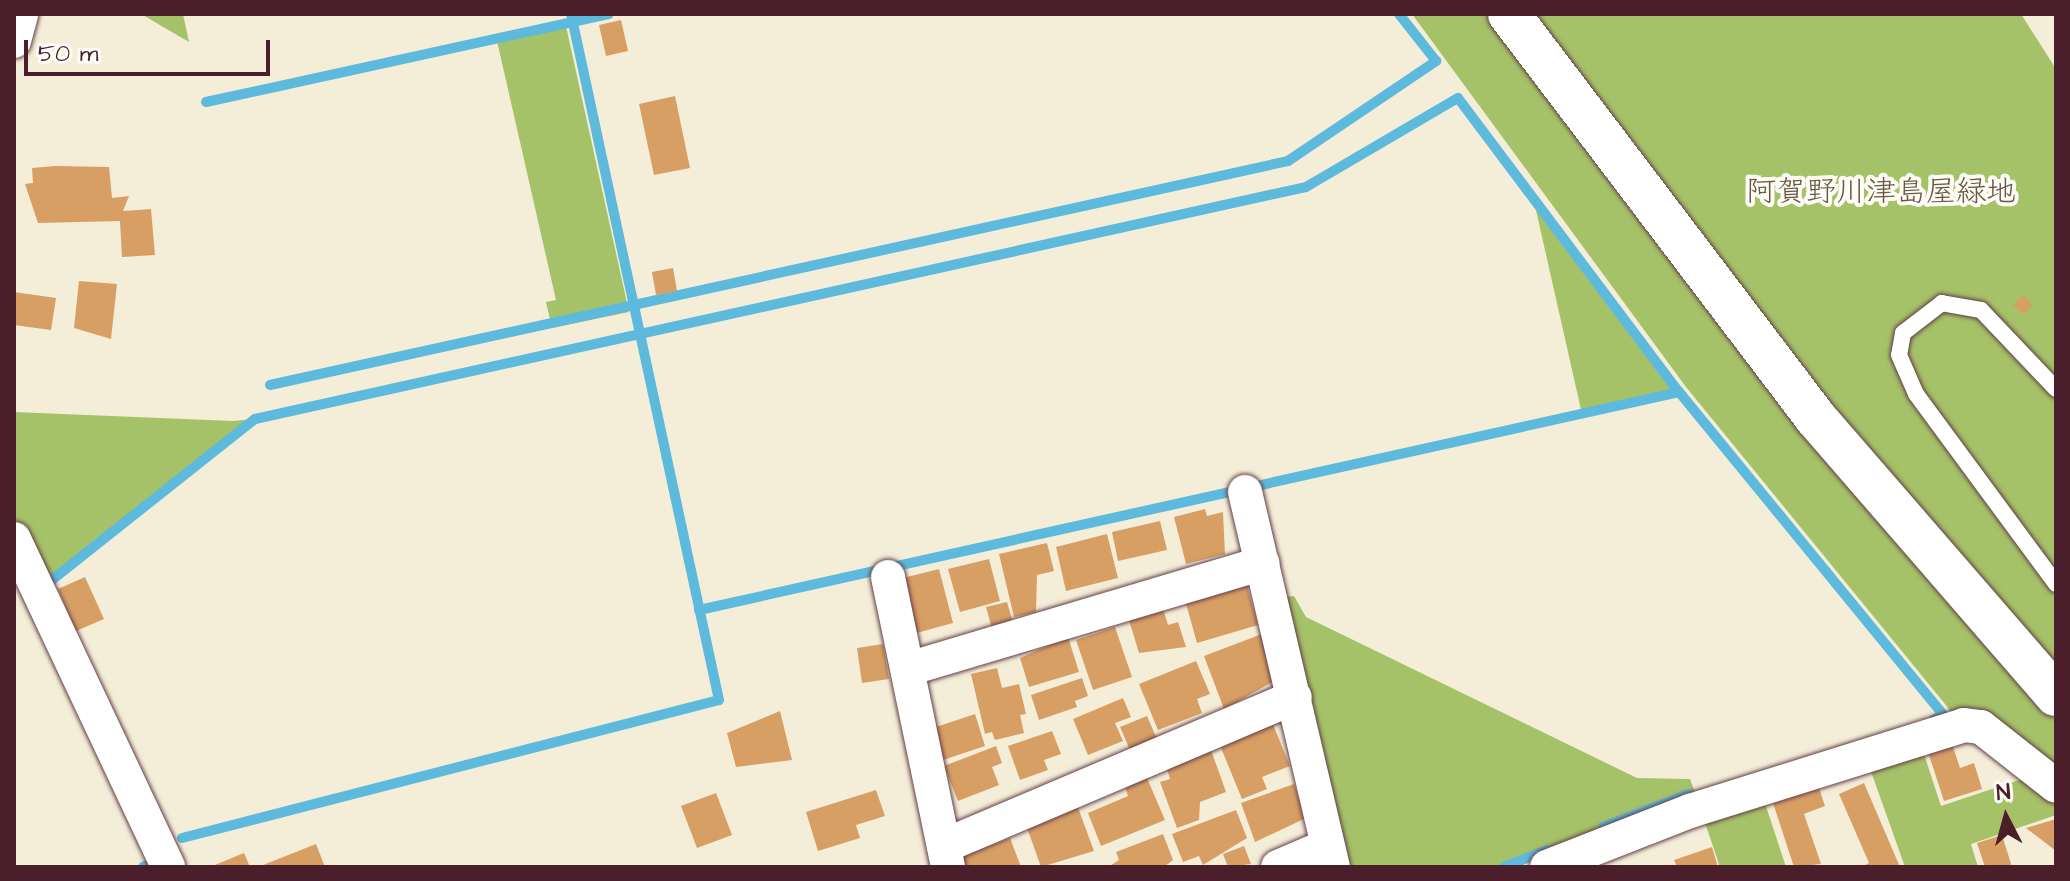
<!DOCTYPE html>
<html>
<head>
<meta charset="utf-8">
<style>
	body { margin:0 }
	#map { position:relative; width:2070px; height:881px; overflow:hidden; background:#f4eed9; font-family:"Architects Daughter","Klee One",sans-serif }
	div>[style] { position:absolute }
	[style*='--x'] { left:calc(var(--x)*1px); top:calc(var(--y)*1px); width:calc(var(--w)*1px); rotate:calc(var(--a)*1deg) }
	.green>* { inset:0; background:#a6c269 }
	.stream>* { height:10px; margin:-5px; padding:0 5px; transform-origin:5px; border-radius:5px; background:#5dbadc }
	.building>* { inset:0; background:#d89f65 }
	.roads { filter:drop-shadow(0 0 2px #643e45) drop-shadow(0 0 2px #643e45) }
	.service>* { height:16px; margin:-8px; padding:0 8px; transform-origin:8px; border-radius:8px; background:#fff }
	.minor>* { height:34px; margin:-17px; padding:0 17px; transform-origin:17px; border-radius:17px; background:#fff }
	.tertiary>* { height:42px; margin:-21px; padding:0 21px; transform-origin:21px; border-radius:21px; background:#fff }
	span { translate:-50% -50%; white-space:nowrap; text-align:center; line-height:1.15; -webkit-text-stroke:8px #fdfcf7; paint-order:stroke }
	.park-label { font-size:30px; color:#6a5841 }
	.frame { position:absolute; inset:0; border:16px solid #4a1f2b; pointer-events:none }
	.north { position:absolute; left:1966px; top:777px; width:80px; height:80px; -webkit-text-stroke:6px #fdfcf7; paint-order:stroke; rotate:354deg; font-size:22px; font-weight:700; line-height:32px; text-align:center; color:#4a1f2b }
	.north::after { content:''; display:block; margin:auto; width:28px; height:36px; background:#4a1f2b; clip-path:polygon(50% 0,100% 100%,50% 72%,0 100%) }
	.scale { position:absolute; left:24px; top:40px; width:246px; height:36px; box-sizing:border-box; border:4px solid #4a1f2b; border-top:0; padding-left:10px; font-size:24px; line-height:28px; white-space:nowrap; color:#4a1f2b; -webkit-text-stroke:6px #fdfcf7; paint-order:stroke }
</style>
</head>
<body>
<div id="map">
	<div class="green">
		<i style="clip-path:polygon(141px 14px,183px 14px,189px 42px)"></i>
		<i style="clip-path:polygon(1412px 14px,1491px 14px,2056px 714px,2056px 774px,1954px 715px,1686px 387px)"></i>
		<i style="clip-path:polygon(1529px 14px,2021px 14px,2056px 69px,2056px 669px,1814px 388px)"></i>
		<i style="clip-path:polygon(566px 26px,629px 312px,552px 328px,546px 302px,556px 300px,497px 41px)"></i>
		<i style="clip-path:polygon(1533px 197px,1675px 387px,1663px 397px,1582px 414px)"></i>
		<i style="clip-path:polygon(14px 412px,233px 421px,255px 419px,48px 583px,14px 517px)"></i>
		<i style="clip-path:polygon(1294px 596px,1306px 617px,1637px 778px,1690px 779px,1696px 795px,1517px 867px,1347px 867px,1284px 597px)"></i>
		<i style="clip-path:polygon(1922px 748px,1941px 806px,2025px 778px,2056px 803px,2056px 815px,1971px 844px,1978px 867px,1905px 867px,1869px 766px)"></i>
		<i style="clip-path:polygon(1763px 797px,1786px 867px,1720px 867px,1702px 814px)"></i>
	</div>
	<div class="stream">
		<i style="--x:206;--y:102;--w:412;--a:-12.3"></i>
		<i style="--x:270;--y:385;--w:1042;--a:-12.41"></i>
		<i style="--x:1288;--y:161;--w:179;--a:-34"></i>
		<i style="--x:1436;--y:61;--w:60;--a:-128.2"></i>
		<i style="--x:48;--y:583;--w:264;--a:-38.4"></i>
		<i style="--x:255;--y:419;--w:1076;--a:-12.45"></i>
		<i style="--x:1306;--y:187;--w:176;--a:-30.4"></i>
		<i style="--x:1458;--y:98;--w:361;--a:53.1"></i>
		<i style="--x:1675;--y:387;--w:424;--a:50.7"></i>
		<i style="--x:1943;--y:715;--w:11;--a:153"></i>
		<i style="--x:699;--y:610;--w:1004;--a:-12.54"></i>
		<i style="--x:1603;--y:827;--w:91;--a:-21.2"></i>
		<i style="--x:182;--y:838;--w:554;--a:-14.41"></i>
		<i style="--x:719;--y:700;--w:702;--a:-102.17"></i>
		<i style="--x:143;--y:867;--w:4;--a:-27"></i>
		<i style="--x:1504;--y:867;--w:46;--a:-21.6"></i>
	</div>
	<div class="building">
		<i style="clip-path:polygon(621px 20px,628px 51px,606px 56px,599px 25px)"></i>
		<i style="clip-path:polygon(675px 96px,690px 168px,654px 175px,639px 104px)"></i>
		<i style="clip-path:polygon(55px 166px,109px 167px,112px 198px,129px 196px,123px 211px,151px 209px,155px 255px,122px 257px,120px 221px,38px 223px,25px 184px,33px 183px,32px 168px)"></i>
		<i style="clip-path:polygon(673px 268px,677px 291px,656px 295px,652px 272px)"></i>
		<i style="clip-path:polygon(79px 281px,117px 284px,111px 339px,74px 328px)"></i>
		<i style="clip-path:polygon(14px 292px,56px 298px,51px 330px,14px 325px)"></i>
		<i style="clip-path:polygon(2024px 295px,2033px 306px,2022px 314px,2013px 305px)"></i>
		<i style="clip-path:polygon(1205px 509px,1207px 516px,1223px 512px,1225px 554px,1186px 564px,1174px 517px)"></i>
		<i style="clip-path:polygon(1160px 521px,1167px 550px,1118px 561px,1112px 532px)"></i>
		<i style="clip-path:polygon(1107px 534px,1118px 578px,1066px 591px,1056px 547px)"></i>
		<i style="clip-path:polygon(1047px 543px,1054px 571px,1037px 575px,1036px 612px,1014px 617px,999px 554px)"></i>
		<i style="clip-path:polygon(989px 559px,1000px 601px,960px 612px,948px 569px)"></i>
		<i style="clip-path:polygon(939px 569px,953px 623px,913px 634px,899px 579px)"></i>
		<i style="clip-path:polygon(1244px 576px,1258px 625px,1197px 643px,1183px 593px)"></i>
		<i style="clip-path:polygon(85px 577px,104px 619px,76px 631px,58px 589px)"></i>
		<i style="clip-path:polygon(1007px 602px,1014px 626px,993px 632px,986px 607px)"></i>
		<i style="clip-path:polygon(1163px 609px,1168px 625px,1178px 622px,1186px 647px,1139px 653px,1129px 620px)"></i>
		<i style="clip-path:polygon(1115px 627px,1132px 677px,1093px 690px,1076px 640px)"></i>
		<i style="clip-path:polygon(1262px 634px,1278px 679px,1224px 709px,1204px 656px)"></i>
		<i style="clip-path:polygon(1068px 637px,1079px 672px,1029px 687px,1020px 658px)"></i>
		<i style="clip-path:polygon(883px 644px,889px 679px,862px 683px,857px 648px)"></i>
		<i style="clip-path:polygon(1196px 661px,1210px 694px,1197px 699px,1202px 713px,1158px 730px,1139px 684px)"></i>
		<i style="clip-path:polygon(997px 668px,1002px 688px,1019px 684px,1026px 714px,1020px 715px,1024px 733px,995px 740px,992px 732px,985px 734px,971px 674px)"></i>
		<i style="clip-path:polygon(1082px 678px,1088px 696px,1075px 701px,1077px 707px,1039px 720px,1031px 695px)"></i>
		<i style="clip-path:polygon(1123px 698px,1131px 717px,1115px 723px,1123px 741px,1088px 755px,1073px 719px)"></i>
		<i style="clip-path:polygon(780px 711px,792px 760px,736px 767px,727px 733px)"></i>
		<i style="clip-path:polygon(975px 714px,985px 746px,943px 760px,933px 728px)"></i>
		<i style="clip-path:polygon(1147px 716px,1157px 739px,1130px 750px,1120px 727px)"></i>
		<i style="clip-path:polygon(1272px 722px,1290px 766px,1262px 777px,1267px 789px,1242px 799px,1219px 743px)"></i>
		<i style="clip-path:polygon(1052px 731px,1061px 754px,1044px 760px,1048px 770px,1020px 780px,1008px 746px)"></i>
		<i style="clip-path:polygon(1952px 744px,1960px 768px,1974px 763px,1982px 789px,1944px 801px,1928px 752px)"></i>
		<i style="clip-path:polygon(996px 746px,1002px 763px,992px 767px,999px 785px,958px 801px,944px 766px)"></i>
		<i style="clip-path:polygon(1211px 750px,1226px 792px,1200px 802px,1199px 820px,1177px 828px,1160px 782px,1170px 779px,1166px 766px)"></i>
		<i style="clip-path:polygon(1147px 778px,1165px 820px,1101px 846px,1088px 813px,1128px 796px,1125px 787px)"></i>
		<i style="clip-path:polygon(1864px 783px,1900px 867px,1861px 867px,1869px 863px,1839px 794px)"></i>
		<i style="clip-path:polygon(1294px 784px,1306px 818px,1255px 842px,1241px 803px)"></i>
		<i style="clip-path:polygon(1819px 788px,1825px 806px,1804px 814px,1821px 864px,1794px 867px,1773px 803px)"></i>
		<i style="clip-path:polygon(876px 790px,885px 816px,856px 825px,860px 838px,818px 851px,806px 812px)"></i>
		<i style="clip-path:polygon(716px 793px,732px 835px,697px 848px,681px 806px)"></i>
		<i style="clip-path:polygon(1077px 805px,1094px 851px,1041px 867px,1026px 825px)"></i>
		<i style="clip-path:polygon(1236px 810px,1247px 838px,1203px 865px,1199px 856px,1183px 862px,1172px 834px)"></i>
		<i style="clip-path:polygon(2056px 819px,2056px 851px,2026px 828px)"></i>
		<i style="clip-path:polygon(1163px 834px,1173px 860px,1164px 867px,1108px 867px,1119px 860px,1116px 852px)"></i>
		<i style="clip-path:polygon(2002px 835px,2012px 867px,1985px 867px,1977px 843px)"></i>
		<i style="clip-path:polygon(1010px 838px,1021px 867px,965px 867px,961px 857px)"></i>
		<i style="clip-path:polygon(316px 844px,325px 867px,258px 867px)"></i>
		<i style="clip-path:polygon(1244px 846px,1251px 864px,1228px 867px,1223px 854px)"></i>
		<i style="clip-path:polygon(1712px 847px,1718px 867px,1677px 867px,1674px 860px)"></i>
		<i style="clip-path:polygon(244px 853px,250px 867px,210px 867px)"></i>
	</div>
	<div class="roads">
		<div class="service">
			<i style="--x:2056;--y:389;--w:109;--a:-133.5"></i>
			<i style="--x:1981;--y:310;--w:40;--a:-170"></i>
			<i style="--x:1942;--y:303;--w:49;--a:142.4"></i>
			<i style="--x:1903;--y:333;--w:22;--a:100"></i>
			<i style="--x:1899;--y:355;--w:43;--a:66.4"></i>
			<i style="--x:1916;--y:394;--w:236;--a:53.6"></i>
		</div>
		<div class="minor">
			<i style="--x:14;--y:41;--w:28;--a:-75"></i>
			<i style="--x:1245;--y:492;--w:385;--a:76.8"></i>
			<i style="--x:14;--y:539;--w:362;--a:64.8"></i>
			<i style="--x:888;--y:577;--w:295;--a:78.3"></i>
			<i style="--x:908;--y:669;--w:370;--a:-16.6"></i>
			<i style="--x:944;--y:846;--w:381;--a:-23"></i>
			<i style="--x:1278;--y:867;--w:53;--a:-23.2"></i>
			<i style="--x:1547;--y:867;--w:154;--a:-21.4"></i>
			<i style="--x:1690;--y:811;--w:287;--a:-17.4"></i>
			<i style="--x:1964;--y:725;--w:17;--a:7"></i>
			<i style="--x:1981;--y:727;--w:95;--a:38.2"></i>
		</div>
		<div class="tertiary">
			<i style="--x:1509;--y:14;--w:506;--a:52.79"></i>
			<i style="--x:1815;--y:417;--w:368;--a:49.1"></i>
		</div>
	</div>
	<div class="park-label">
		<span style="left:1881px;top:192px">阿賀野川津島屋緑地</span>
	</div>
	<div class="frame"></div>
	<div class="north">N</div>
	<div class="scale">50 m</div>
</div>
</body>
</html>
